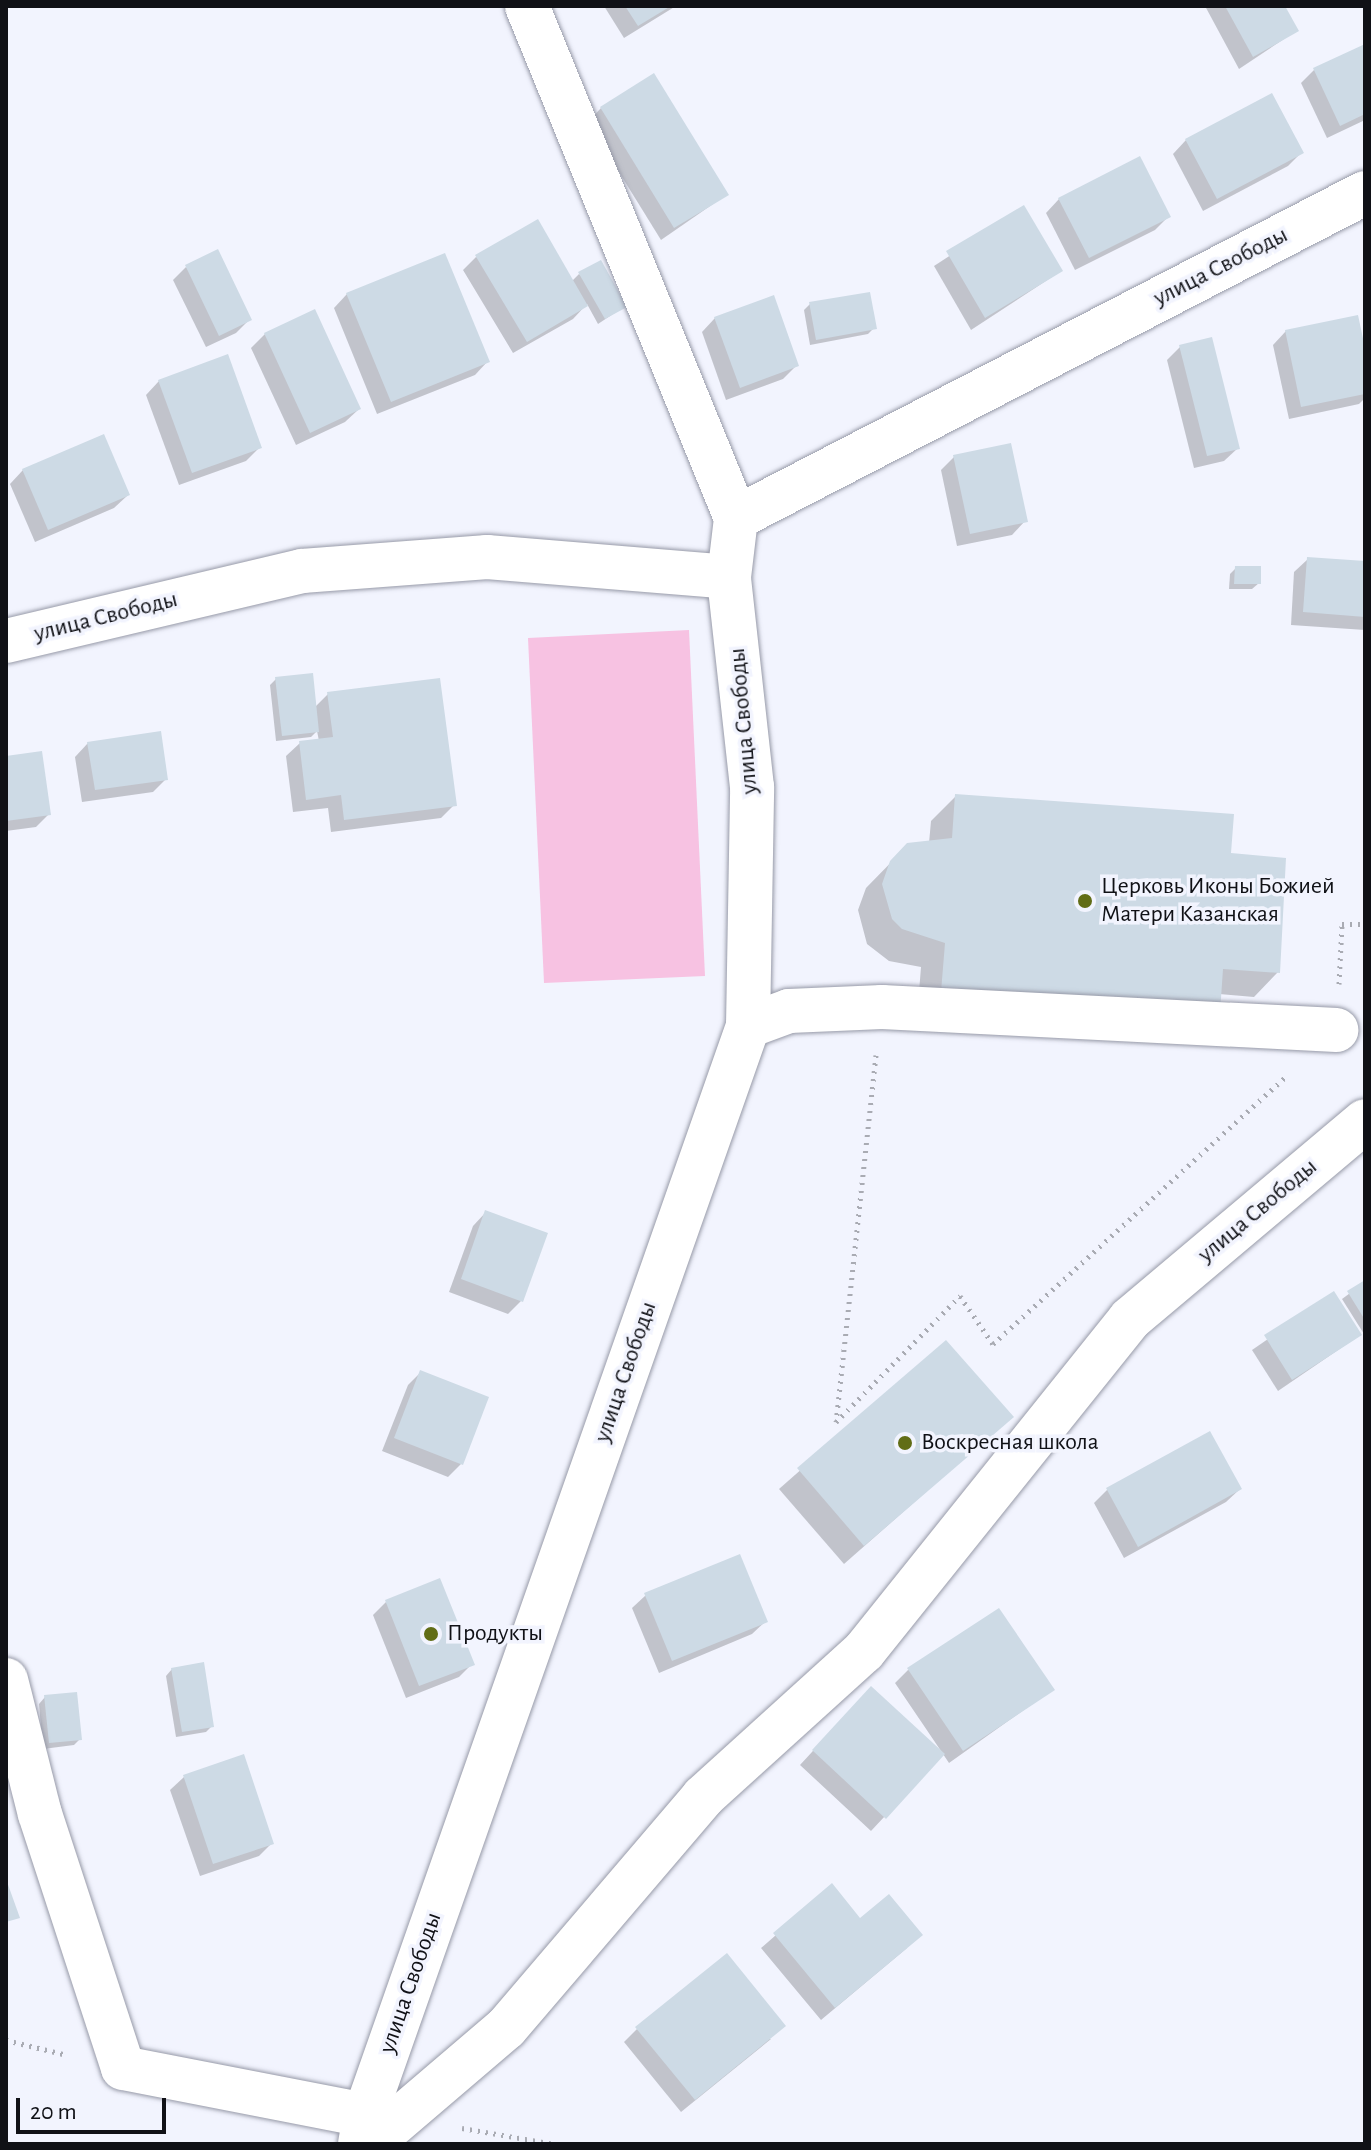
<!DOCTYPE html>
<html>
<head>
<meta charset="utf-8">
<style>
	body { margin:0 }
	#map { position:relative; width:1371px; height:2150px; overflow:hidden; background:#f2f4fe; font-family:"Alegreya Sans",sans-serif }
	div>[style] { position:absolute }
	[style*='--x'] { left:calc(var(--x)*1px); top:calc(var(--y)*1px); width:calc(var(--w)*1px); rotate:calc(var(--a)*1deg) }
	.green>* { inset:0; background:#f7c2e2 }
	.shadow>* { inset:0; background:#0003 }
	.building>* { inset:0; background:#cddae5 }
	.path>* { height:5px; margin-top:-2.5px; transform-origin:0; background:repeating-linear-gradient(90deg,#a9abb3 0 2px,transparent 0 8px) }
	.roads { filter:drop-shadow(0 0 2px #979aa8) drop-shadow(0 0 2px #979aa8) }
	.minor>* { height:44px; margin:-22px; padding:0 22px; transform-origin:22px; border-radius:22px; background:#fff }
	.dots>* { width:22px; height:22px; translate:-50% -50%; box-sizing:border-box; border:4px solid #f2f4fe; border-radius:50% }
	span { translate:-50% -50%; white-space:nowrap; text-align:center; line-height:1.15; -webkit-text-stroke:7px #f2f4fe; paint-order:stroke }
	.street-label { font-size:24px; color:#101116 }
	.poi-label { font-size:24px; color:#101116 }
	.left { translate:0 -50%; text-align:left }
	.frame { position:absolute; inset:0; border:8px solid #101116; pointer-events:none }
	.scale { position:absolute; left:16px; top:2098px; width:150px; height:36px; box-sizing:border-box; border:4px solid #101116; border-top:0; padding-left:10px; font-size:24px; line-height:28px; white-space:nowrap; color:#101116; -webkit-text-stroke:6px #f2f4fe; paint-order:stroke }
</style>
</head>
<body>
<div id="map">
	<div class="green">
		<i style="clip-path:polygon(689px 630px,705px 976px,544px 983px,528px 638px)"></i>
	</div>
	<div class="shadow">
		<i style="clip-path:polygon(604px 6px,676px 6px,624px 38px)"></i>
		<i style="clip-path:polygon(1205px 6px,1282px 6px,1296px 31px,1239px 69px)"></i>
		<i style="clip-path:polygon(1365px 46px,1365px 120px,1327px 138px,1301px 83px,1314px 70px)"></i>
		<i style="clip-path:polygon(601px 108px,726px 195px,661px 240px,588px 122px)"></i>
		<i style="clip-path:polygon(1186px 140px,1302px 152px,1288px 166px,1203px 211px,1173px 154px)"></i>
		<i style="clip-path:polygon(1059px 199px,1168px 217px,1155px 230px,1075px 270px,1046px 213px)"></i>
		<i style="clip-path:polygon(1023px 208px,1061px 271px,971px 330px,934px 266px)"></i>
		<i style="clip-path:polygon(476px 257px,572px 281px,579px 274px,625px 306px,598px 324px,587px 304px,573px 319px,513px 353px,463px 270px)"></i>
		<i style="clip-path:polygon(186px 267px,249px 320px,236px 333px,206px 347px,173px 280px)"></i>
		<i style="clip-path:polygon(347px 294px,488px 361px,475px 375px,377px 414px,334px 308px)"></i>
		<i style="clip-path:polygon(810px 304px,874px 328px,868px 334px,810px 345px,804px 310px)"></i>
		<i style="clip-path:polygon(715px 318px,797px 365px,783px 379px,726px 400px,702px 332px)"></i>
		<i style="clip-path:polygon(1286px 331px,1365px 358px,1365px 398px,1359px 404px,1289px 419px,1273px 345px)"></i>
		<i style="clip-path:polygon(265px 334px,359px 409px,345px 422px,296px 445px,251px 348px)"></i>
		<i style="clip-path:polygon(1180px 347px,1238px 448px,1224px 461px,1194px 468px,1167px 360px)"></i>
		<i style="clip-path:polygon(159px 381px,260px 447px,246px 461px,179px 485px,146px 395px)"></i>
		<i style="clip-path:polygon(954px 457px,1025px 521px,1012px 535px,957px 546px,941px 470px)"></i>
		<i style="clip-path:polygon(23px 470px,128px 495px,114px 508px,35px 542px,10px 484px)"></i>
		<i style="clip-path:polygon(1308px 559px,1365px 563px,1365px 630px,1291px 625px,1294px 572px)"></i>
		<i style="clip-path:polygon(1236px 568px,1259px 583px,1252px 589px,1229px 589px,1230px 574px)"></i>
		<i style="clip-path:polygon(276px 679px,315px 707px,328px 694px,454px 805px,441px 818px,331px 832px,328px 808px,293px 812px,286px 756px,300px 743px,319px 741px,317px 731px,311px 737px,276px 741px,270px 685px)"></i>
		<i style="clip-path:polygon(88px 743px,166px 779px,153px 792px,82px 802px,75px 757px)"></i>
		<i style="clip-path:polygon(6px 758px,49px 814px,36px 827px,6px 831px)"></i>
		<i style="clip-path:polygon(956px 796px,1229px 854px,1278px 972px,1254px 997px,1219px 994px,917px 1017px,921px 967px,889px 961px,867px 944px,858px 910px,866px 888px,908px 845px,929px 843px,931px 821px)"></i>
		<i style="clip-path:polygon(486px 1212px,521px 1301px,508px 1314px,449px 1292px,473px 1226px)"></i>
		<i style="clip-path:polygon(1365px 1282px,1365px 1333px,1364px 1334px,1342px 1299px)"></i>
		<i style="clip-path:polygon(1333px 1294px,1360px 1335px,1278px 1391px,1252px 1350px)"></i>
		<i style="clip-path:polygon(946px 1342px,1011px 1417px,844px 1564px,779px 1489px)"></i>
		<i style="clip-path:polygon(421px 1372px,461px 1464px,448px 1477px,382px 1451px,408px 1385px)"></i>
		<i style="clip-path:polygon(1240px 1489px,1226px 1502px,1124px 1558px,1094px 1503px,1107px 1490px)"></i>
		<i style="clip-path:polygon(646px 1595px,766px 1621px,752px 1634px,659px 1673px,632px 1608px)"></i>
		<i style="clip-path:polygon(386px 1602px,472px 1664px,459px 1677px,406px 1698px,373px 1615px)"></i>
		<i style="clip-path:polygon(172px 1669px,212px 1726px,206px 1732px,176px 1737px,166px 1676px)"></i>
		<i style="clip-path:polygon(908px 1670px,1052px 1690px,949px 1763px,943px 1754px,871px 1831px,800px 1765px,858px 1702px,941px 1751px,895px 1683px)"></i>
		<i style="clip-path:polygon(45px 1697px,80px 1739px,74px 1745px,43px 1749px,39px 1704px)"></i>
		<i style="clip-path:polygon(184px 1777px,272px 1843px,259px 1856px,200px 1876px,170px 1790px)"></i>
		<i style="clip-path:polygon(832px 1886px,860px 1921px,907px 1948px,821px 2020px,761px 1948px)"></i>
		<i style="clip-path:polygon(637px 2029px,771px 2039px,681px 2112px,624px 2042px)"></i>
	</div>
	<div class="building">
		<i style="clip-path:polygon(625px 6px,671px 6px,638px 26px)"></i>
		<i style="clip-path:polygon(1225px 6px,1285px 6px,1299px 31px,1253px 57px)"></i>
		<i style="clip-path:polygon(1365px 44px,1365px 114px,1340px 126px,1313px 68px)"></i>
		<i style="clip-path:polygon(654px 73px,729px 195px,674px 228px,600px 107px)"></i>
		<i style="clip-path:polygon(1272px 93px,1304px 153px,1217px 199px,1185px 139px)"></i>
		<i style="clip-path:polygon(1140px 156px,1171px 217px,1089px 258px,1058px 198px)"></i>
		<i style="clip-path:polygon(1024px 205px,1063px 271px,985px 318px,946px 251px)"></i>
		<i style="clip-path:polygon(538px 219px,588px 306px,527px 342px,475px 255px)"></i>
		<i style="clip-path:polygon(218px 249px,252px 320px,219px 336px,185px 265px)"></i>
		<i style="clip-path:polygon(445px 253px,490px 362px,391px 402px,346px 293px)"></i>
		<i style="clip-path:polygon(601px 260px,627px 307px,605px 319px,578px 272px)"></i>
		<i style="clip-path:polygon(870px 292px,877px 329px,816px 340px,809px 302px)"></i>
		<i style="clip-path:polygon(774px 295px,799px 366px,740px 388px,714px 317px)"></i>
		<i style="clip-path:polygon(315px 309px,361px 409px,310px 433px,264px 333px)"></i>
		<i style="clip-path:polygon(1358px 315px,1365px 348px,1365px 394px,1301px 407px,1285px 330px)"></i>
		<i style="clip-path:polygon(1212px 337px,1240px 449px,1207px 456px,1179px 345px)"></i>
		<i style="clip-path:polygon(228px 354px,262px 448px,192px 473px,158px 380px)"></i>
		<i style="clip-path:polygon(104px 434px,130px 495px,48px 530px,22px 469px)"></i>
		<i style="clip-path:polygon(1011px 443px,1028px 522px,970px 534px,953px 455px)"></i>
		<i style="clip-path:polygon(1307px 557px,1365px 561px,1365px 617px,1303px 612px)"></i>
		<i style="clip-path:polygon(1235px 566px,1261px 566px,1261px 584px,1234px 584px)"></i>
		<i style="clip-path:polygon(313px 673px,319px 732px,282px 736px,275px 677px)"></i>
		<i style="clip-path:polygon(440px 678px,457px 806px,344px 820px,341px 795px,306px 800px,299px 741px,333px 737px,327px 692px)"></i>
		<i style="clip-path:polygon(161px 731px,168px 780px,95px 790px,87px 742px)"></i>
		<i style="clip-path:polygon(42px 751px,51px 815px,6px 821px,6px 756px)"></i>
		<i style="clip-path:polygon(955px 794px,1234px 814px,1231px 853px,1286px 858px,1280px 973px,1223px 969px,1220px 1013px,941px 992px,945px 943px,902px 929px,892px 919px,882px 884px,890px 861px,907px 843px,952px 838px)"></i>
		<i style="clip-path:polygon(485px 1210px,548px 1233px,523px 1302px,461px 1279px)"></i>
		<i style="clip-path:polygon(1365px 1280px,1365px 1320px,1347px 1291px)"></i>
		<i style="clip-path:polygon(1334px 1291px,1362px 1335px,1292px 1380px,1264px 1335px)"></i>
		<i style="clip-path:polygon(946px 1340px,1014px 1417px,864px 1546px,797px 1468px)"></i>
		<i style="clip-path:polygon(420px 1370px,489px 1397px,463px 1465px,394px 1438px)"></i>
		<i style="clip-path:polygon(1210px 1431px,1242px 1489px,1138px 1547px,1106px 1488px)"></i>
		<i style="clip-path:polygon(740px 1554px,768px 1622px,672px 1661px,644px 1593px)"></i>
		<i style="clip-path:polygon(440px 1578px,475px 1665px,419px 1686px,385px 1600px)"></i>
		<i style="clip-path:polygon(999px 1608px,1055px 1690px,963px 1751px,907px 1668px)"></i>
		<i style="clip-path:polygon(204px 1662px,214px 1727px,182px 1732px,171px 1668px)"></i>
		<i style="clip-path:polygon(871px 1686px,945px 1754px,886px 1819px,812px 1750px)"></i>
		<i style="clip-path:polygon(77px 1692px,82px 1740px,49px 1743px,44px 1695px)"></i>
		<i style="clip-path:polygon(244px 1754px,274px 1844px,213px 1864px,183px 1775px)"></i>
		<i style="clip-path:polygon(6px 1879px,20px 1918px,6px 1922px)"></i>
		<i style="clip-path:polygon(832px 1883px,860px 1918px,889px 1894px,923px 1935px,835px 2008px,773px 1933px)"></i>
		<i style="clip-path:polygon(727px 1953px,786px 2026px,695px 2100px,635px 2027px)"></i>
	</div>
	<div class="path">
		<i style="--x:1339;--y:984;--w:60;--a:-87.1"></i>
		<i style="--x:1342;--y:924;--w:23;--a:0"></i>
		<i style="--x:876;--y:1055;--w:369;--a:96.2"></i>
		<i style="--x:836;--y:1422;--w:177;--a:-45.5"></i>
		<i style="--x:960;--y:1296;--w:58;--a:55.5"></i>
		<i style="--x:993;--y:1344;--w:397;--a:-42.4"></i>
		<i style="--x:6;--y:2040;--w:63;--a:13.8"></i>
		<i style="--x:462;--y:2128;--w:94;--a:9.8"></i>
	</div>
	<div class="roads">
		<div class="minor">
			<i style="--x:736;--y:518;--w:708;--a:-27.33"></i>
			<i style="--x:6;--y:641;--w:304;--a:-13.3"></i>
			<i style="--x:302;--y:571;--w:186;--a:-4.3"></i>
			<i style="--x:487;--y:557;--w:243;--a:4.7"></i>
			<i style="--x:748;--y:1026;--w:44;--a:-20.1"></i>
			<i style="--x:789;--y:1011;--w:93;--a:-2.5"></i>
			<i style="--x:882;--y:1007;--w:455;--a:2.9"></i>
			<i style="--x:6;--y:1680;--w:138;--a:75.8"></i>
			<i style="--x:40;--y:1814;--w:267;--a:71.9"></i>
			<i style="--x:123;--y:2068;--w:247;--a:11"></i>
			<i style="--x:360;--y:2144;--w:29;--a:-80"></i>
			<i style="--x:365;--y:2115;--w:1154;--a:-70.62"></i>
			<i style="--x:748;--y:1026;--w:239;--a:-89"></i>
			<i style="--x:752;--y:787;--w:211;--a:-96.3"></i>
			<i style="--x:729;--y:577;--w:59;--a:-83.2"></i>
			<i style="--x:736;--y:518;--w:553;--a:-112.21"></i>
			<i style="--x:370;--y:2144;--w:179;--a:-40.5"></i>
			<i style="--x:506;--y:2028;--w:304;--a:-49.5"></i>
			<i style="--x:703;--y:1797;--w:217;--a:-42.2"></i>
			<i style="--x:864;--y:1651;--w:425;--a:-51.3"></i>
			<i style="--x:1130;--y:1319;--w:307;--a:-40.1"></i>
		</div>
	</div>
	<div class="dots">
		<i style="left:1085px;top:901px;background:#616d16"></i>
		<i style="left:905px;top:1443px;background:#616d16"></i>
		<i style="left:431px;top:1634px;background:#616d16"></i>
	</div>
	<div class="street-label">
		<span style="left:1221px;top:267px;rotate:-27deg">улица Свободы</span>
		<span style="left:106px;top:617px;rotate:-14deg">улица Свободы</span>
		<span style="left:744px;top:721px;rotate:-95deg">улица Свободы</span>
		<span style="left:1258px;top:1211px;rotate:-40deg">улица Свободы</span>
		<span style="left:626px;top:1372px;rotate:-71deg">улица Свободы</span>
		<span style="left:411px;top:1983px;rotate:-71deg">улица Свободы</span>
	</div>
	<div class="poi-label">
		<span class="left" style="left:1101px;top:901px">Церковь Иконы Божией<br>Матери Казанская</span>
		<span class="left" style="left:921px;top:1443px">Воскресная школа</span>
		<span class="left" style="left:447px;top:1634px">Продукты</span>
	</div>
	<div class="frame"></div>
	<div class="scale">20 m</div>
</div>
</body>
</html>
